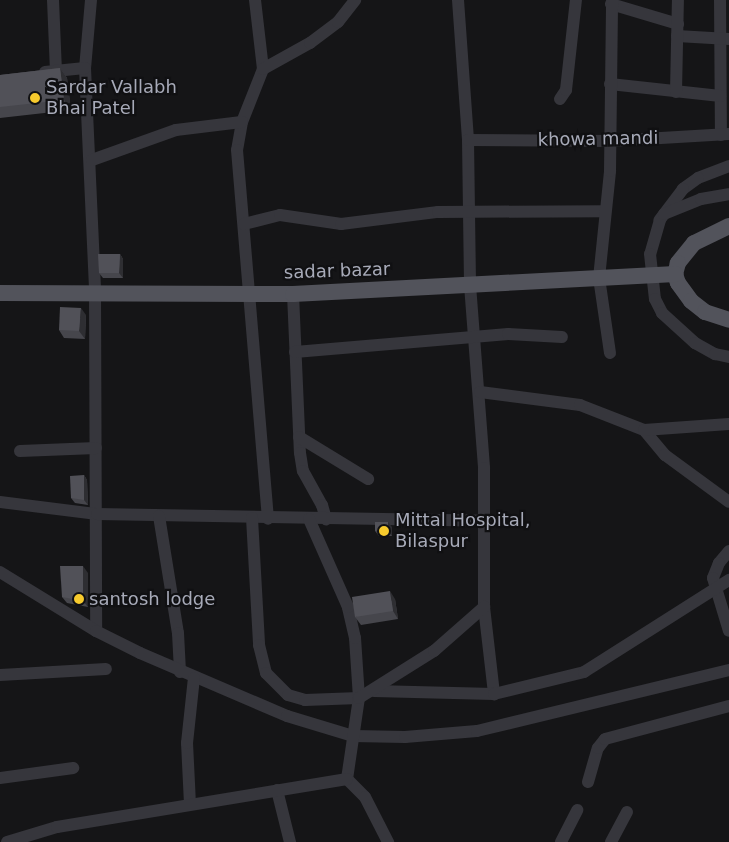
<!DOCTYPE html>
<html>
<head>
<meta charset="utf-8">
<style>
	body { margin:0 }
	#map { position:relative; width:729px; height:842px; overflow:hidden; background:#151517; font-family:"DejaVu Sans",sans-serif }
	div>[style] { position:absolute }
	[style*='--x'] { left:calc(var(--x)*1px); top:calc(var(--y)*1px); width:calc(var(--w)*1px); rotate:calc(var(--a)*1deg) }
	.minor>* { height:12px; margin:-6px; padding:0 6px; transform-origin:6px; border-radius:6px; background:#36363c }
	.major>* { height:16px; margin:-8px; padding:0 8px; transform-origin:8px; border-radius:8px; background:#52535b }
	.wall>* { inset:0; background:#46464c }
	.shaded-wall>* { inset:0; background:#2e2e32 }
	.building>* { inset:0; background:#515158 }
	.dots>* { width:14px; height:14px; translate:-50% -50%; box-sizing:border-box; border:2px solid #101012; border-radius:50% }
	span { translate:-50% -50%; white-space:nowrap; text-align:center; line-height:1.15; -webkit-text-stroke:4.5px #101012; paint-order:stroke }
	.poi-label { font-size:18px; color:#a7aab8 }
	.left { translate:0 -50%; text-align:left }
	.street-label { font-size:18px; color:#a7aab8 }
</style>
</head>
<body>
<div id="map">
	<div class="minor">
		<i style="--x:53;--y:0;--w:71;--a:87.6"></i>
		<i style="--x:91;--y:0;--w:68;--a:95"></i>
		<i style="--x:85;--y:68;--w:223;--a:87.4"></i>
		<i style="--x:95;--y:291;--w:340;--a:89.8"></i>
		<i style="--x:255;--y:0;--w:69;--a:83.4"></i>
		<i style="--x:263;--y:69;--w:57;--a:111.6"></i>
		<i style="--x:242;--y:122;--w:28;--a:100"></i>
		<i style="--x:237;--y:150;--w:370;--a:85.2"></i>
		<i style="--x:458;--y:0;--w:140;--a:85.9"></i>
		<i style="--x:468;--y:140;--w:145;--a:89.2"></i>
		<i style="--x:470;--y:285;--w:184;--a:85.6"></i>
		<i style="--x:484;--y:468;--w:139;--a:90"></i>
		<i style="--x:484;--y:607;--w:88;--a:83.4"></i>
		<i style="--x:720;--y:0;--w:135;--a:89.6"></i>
		<i style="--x:611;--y:4;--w:70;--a:16.6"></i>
		<i style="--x:677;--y:36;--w:52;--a:3.3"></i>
		<i style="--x:263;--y:69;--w:54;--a:-29"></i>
		<i style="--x:310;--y:43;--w:35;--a:-37"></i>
		<i style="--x:338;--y:22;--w:28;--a:-52"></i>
		<i style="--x:45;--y:72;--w:40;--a:-5.7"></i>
		<i style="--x:610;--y:84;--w:111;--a:6.2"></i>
		<i style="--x:676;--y:92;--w:92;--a:-88.8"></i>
		<i style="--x:560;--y:99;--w:11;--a:-56"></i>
		<i style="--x:566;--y:90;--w:91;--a:-83.7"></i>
		<i style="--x:468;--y:140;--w:142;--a:0.4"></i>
		<i style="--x:610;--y:141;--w:119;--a:-3.4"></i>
		<i style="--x:92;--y:160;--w:89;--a:-19.7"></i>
		<i style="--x:176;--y:130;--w:66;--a:-6.9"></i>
		<i style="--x:729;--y:166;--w:33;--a:159"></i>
		<i style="--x:698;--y:178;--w:19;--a:144"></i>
		<i style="--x:683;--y:189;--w:39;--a:127"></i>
		<i style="--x:660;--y:220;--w:35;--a:106"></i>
		<i style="--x:650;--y:254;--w:45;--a:83.7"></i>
		<i style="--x:655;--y:299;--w:16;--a:63"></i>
		<i style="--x:662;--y:313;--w:45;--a:42.3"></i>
		<i style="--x:695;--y:343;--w:23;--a:29"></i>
		<i style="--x:715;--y:354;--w:14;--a:12"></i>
		<i style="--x:664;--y:214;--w:40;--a:-22"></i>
		<i style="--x:701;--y:199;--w:28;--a:-10"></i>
		<i style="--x:244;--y:224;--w:37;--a:-14"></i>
		<i style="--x:280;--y:215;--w:62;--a:8.4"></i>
		<i style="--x:341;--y:224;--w:98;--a:-7.1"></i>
		<i style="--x:438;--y:212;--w:166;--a:-0.3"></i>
		<i style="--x:293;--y:294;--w:159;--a:87.5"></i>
		<i style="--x:300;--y:453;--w:18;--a:81"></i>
		<i style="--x:303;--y:471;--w:39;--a:61"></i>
		<i style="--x:322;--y:505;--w:15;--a:74"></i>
		<i style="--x:295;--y:352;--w:214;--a:-4.8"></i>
		<i style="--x:508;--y:334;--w:54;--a:3.2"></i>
		<i style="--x:610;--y:353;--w:76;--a:-98.3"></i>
		<i style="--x:599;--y:278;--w:108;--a:-84.1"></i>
		<i style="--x:610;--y:171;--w:171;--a:-89.3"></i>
		<i style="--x:480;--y:392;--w:101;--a:7.4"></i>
		<i style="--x:580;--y:405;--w:69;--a:21.3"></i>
		<i style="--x:644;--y:430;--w:33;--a:50"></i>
		<i style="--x:665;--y:455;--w:79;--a:36.3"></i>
		<i style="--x:644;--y:430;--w:85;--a:-4"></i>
		<i style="--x:299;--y:437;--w:81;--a:31.3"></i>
		<i style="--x:20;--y:451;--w:76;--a:-2.3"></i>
		<i style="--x:0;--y:502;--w:98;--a:7.1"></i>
		<i style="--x:97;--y:514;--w:388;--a:1"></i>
		<i style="--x:159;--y:516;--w:119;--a:80.8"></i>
		<i style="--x:178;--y:633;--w:39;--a:87"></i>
		<i style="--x:252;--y:518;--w:127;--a:86.8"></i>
		<i style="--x:259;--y:645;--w:29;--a:76"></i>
		<i style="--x:266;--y:673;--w:31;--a:45"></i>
		<i style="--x:288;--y:695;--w:18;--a:16"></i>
		<i style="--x:305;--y:700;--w:54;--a:-2.1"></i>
		<i style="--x:359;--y:698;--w:60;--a:-93.8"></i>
		<i style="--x:355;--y:638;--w:32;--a:-103"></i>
		<i style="--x:348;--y:607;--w:96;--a:-113.9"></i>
		<i style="--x:729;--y:551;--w:16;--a:130"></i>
		<i style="--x:719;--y:563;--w:16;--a:112"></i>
		<i style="--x:713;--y:578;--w:55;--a:73.2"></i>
		<i style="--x:0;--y:572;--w:113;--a:31.6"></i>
		<i style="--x:96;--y:631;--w:49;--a:26.6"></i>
		<i style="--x:140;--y:653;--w:160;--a:23.2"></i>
		<i style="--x:287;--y:716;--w:69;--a:16.9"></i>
		<i style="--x:353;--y:736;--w:52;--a:1.1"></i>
		<i style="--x:405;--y:737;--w:72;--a:-4.8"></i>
		<i style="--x:477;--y:731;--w:259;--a:-13.6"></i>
		<i style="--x:0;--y:675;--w:106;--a:-3.2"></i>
		<i style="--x:374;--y:691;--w:120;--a:1.4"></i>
		<i style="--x:494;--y:694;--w:93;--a:-13.7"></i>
		<i style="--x:584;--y:672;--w:172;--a:-32.4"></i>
		<i style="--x:0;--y:778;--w:74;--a:-7.8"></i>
		<i style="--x:347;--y:779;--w:82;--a:-81.6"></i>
		<i style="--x:359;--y:698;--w:89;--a:-32.1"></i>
		<i style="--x:434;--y:651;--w:67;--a:-41.3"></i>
		<i style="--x:347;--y:779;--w:25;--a:45"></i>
		<i style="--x:365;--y:797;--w:51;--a:62.9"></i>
		<i style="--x:588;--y:782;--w:35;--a:-74"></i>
		<i style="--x:598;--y:748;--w:11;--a:-52"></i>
		<i style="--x:605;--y:739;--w:128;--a:-14.9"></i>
		<i style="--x:277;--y:790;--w:54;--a:76"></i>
		<i style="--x:190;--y:804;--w:61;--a:-92.8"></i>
		<i style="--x:187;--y:743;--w:65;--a:-83.9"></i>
		<i style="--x:7;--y:842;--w:52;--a:-16.7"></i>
		<i style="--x:57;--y:827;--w:294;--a:-9.4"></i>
		<i style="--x:561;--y:842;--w:36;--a:-63"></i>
		<i style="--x:611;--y:842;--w:34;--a:-62"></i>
	</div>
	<div class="major">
		<i style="--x:729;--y:226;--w:39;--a:154"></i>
		<i style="--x:694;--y:243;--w:26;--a:129"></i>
		<i style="--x:678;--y:263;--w:11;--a:105"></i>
		<i style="--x:675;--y:274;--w:9;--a:72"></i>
		<i style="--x:678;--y:283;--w:22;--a:54"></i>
		<i style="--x:691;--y:301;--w:18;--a:38"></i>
		<i style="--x:705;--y:312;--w:25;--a:18"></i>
		<i style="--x:0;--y:293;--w:293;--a:0.2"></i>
		<i style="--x:293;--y:294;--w:383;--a:-3"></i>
	</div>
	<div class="wall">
		<i style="clip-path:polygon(60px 68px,67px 78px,71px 110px,0 118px,0 75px)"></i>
		<i style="clip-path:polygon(120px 254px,123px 259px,123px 278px,103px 278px,99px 273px)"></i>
		<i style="clip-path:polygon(86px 315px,85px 339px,64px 338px,59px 330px)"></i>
		<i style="clip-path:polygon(84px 475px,87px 480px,88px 505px,75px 503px,71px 498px)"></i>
		<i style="clip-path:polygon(392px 527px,392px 536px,379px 536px,375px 531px)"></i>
		<i style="clip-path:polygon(88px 573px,88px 607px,67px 603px,62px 597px)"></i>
		<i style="clip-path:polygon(395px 599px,398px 619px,361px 625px,355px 617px)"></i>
	</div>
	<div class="shaded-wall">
		<i style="clip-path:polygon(60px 68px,67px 78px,71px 110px,64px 100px)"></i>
		<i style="clip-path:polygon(120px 254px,123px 259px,123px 278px,119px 273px)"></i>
		<i style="clip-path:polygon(81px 308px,86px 315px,85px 339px,79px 331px)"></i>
		<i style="clip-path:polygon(84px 475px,87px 480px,88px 505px,84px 500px)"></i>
		<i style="clip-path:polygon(388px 522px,392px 527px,392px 536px,388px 531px)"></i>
		<i style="clip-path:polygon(83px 566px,88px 573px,88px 607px,83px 601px)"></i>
		<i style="clip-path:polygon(390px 591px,395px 599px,398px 619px,393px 611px)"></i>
	</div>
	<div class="building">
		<i style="clip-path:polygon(60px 68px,64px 100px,0 107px,0 75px)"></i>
		<i style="clip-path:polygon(98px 254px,120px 254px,119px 273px,99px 273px)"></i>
		<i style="clip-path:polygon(60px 307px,81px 308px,79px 331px,59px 330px)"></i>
		<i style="clip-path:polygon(84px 475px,84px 500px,71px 498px,70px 476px)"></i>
		<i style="clip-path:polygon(375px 522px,388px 522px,388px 531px,375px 531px)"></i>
		<i style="clip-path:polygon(60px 566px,83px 566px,83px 601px,62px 597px)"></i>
		<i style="clip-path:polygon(390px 591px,393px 611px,355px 617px,352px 597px)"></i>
	</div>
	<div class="dots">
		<i style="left:35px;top:98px;background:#f7ca2d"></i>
		<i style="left:384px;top:531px;background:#f7ca2d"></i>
		<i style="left:79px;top:599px;background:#f7ca2d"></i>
	</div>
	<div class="poi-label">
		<span class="left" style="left:46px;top:98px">Sardar Vallabh<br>Bhai Patel</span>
		<span class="left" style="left:395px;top:531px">Mittal Hospital,<br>Bilaspur</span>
		<span class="left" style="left:89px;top:599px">santosh lodge</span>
	</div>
	<div class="street-label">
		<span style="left:598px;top:139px;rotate:-1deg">khowa mandi</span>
		<span style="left:337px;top:271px;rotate:-2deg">sadar bazar</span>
	</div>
</div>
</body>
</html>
